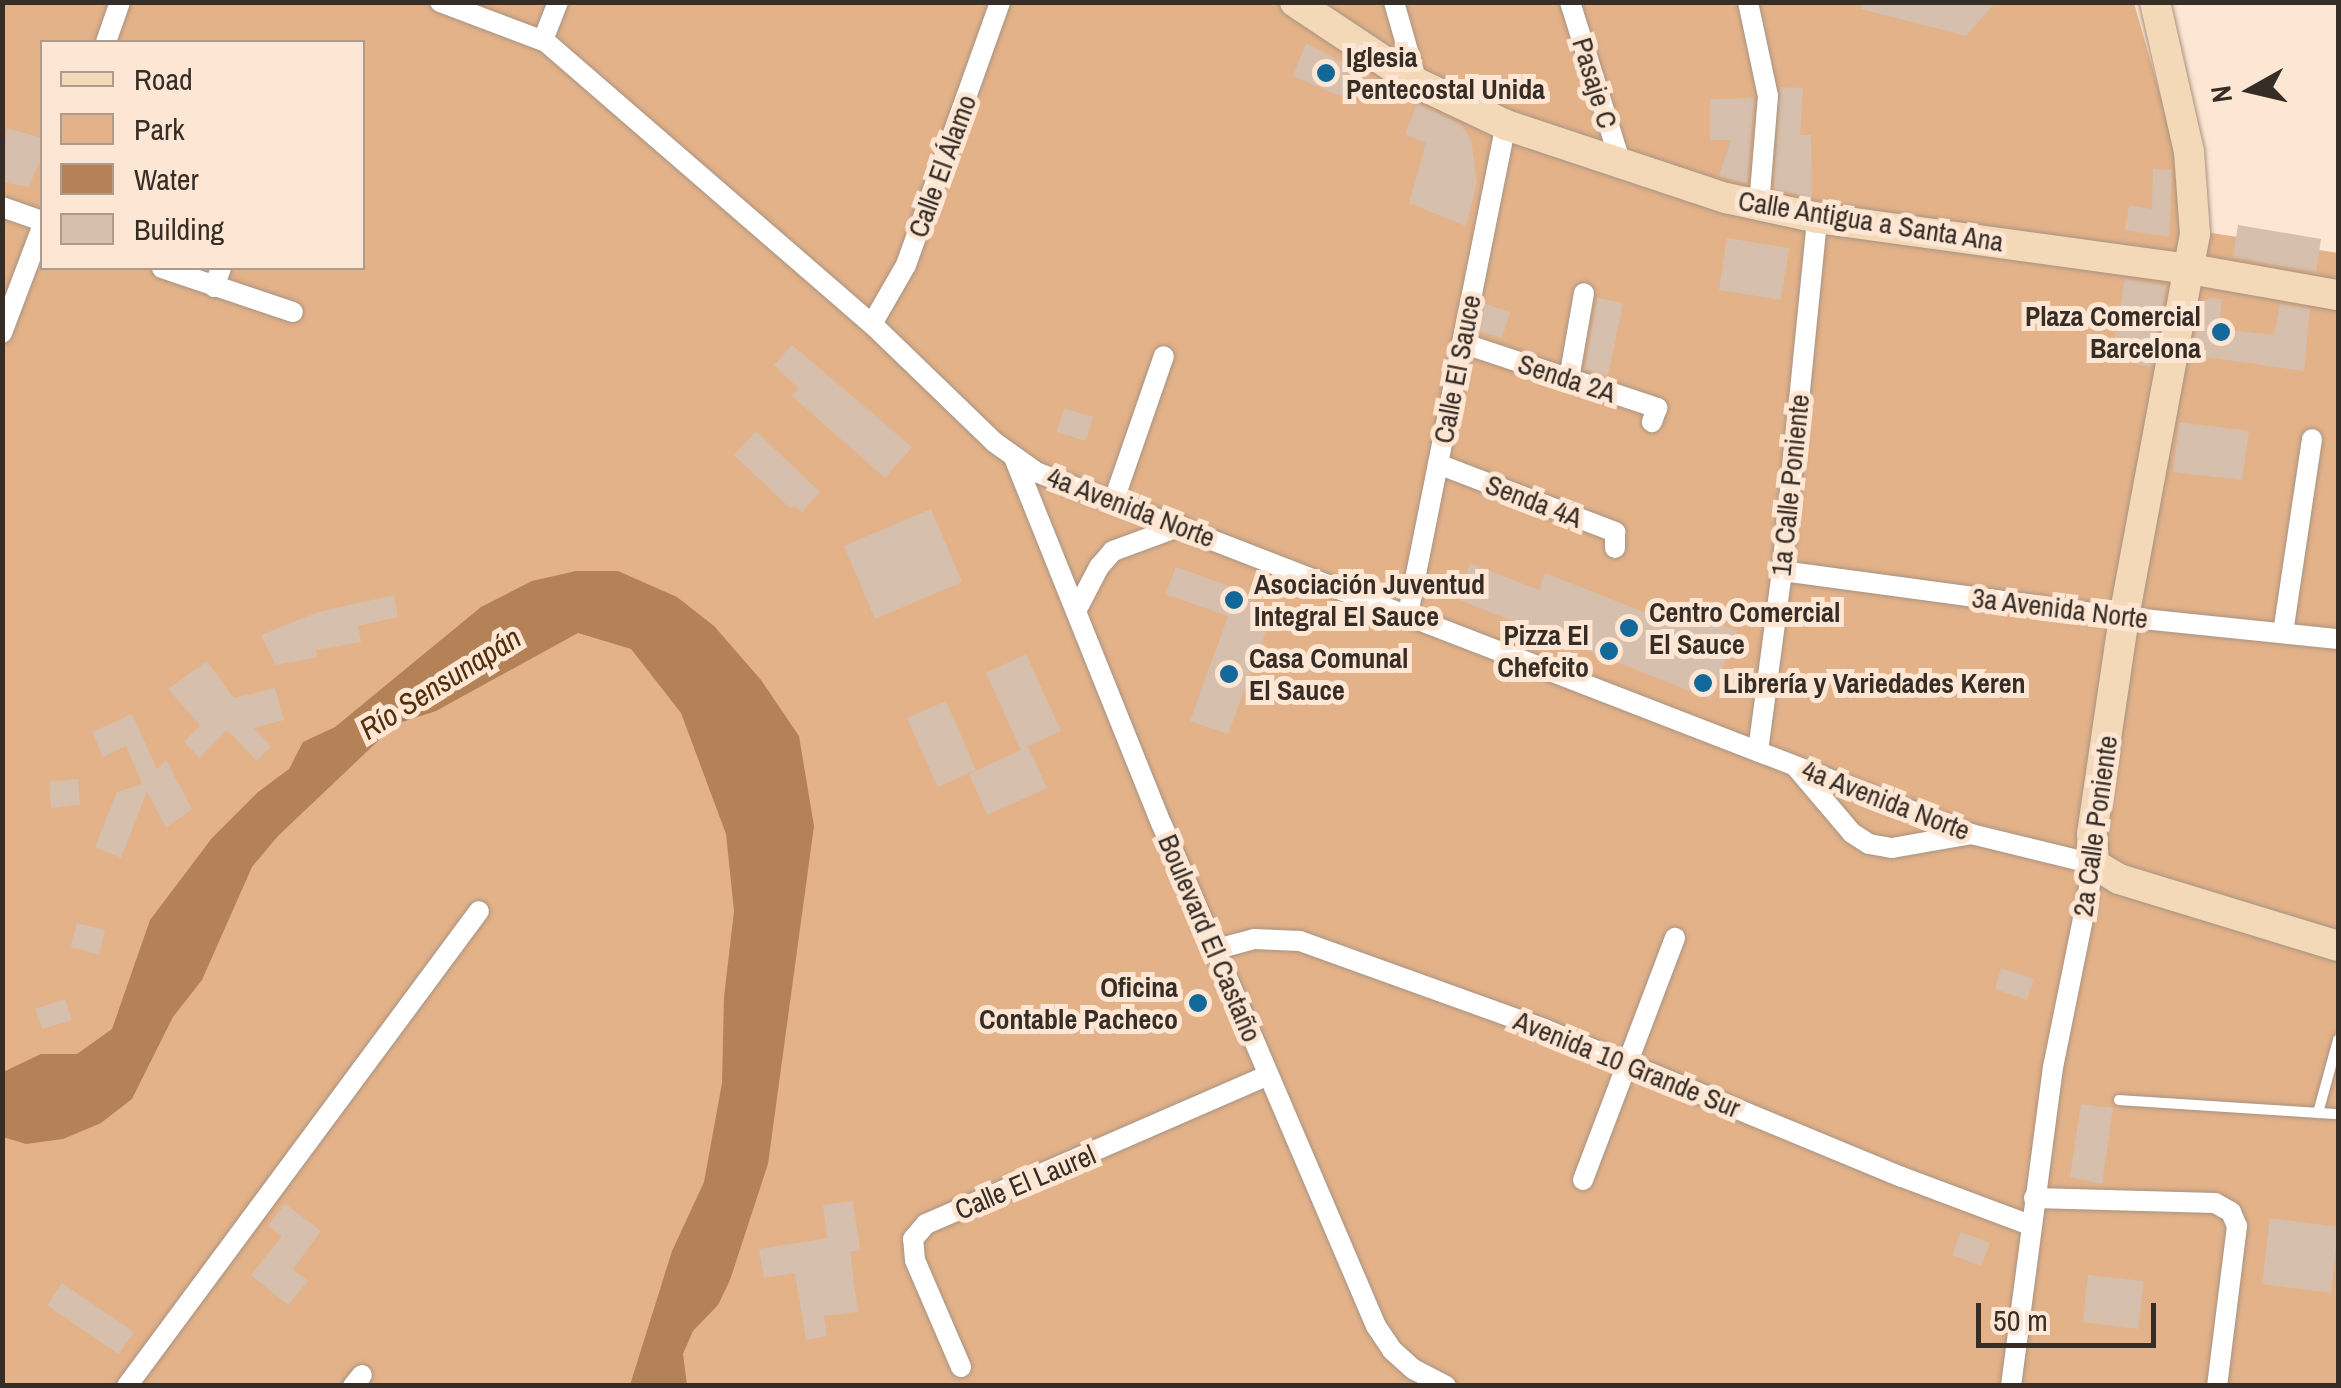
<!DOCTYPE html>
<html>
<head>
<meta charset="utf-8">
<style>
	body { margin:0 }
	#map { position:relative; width:2341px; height:1388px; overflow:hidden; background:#fde6d3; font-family:"Archivo Narrow",sans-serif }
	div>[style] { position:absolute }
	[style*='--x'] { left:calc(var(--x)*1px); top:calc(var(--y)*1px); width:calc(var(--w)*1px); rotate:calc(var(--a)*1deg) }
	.green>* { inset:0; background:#e3b289 }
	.water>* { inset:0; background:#b58257 }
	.building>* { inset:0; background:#d6bfad }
	.roads { filter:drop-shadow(0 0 2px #a89381) drop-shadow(0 0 2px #a89381) }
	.lane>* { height:10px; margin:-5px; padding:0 5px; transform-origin:5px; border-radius:5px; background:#fff }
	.street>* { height:20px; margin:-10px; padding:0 10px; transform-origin:10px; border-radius:10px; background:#fff }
	.secondary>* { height:30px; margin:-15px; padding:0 15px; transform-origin:15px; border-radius:15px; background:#f4d9b9 }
	.dots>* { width:28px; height:28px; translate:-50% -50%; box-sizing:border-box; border:5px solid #fde6d3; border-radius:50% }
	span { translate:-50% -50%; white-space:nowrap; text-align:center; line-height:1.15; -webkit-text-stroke:10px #fde6d3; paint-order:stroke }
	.poi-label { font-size:28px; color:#362d26; font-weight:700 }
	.left { translate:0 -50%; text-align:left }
	.right { translate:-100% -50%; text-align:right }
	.street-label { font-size:28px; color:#362d26 }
	.water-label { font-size:30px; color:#522e0b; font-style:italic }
	.frame { position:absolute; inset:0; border:5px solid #362d26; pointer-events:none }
	.legend { position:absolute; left:40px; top:40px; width:325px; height:230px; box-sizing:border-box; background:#fde6d3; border:2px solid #ad9c8e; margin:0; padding:12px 18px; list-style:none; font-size:30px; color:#362d26 }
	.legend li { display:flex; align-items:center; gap:20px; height:50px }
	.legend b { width:50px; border:2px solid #ad9c8e }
	.north { position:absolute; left:2201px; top:40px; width:100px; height:100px; -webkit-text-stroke:8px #fde6d3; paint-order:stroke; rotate:262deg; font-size:28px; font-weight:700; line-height:40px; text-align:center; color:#362d26 }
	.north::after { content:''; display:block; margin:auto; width:35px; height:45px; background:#362d26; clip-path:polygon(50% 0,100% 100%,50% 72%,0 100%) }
	.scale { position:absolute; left:1976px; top:1303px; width:180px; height:45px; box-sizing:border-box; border:5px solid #362d26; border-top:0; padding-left:12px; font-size:30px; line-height:35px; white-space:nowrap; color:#362d26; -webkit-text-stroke:8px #fde6d3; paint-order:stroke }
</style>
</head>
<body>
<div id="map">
	<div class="green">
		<i style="clip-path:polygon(evenodd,3px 3px,2134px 3px,2199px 231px,2338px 253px,2338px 1385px,3px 1386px,3px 3px,42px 42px,362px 42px,362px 268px,42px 268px,42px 42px)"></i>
	</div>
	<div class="water">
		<i style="clip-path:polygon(576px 571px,618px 571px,677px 597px,714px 626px,761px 680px,799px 736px,814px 826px,768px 1164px,730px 1280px,718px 1305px,693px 1331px,683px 1354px,687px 1385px,630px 1385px,672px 1251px,704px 1182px,722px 1083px,724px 997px,734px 911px,726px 834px,681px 713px,631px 649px,578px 633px,436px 711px,396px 724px,278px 836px,252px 867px,202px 980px,173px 1017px,132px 1099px,101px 1123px,63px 1139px,26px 1144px,3px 1137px,3px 1072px,41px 1054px,77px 1054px,112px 1029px,150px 920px,212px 838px,258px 792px,289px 769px,303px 742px,335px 727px,481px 607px,532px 581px)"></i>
	</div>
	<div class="building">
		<i style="clip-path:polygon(1862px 2px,1996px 2px,1966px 36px,1861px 9px)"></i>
		<i style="clip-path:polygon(1306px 43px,1359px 71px,1347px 99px,1293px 76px)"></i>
		<i style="clip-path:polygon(1780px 87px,1803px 88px,1800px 135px,1811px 135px,1812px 198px,1774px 189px)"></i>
		<i style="clip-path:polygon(1754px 98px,1747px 183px,1719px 176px,1731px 140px,1710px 140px,1710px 99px)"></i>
		<i style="clip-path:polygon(1417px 104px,1460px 124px,1471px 139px,1477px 182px,1466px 226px,1409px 203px,1426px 143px,1405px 134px)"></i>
		<i style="clip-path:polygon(7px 128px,42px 138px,42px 158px,28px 187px,2px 182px)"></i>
		<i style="clip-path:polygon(2153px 169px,2172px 170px,2169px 237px,2125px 230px,2129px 205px,2152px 209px)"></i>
		<i style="clip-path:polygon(2238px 225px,2321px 239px,2316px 272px,2233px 257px)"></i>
		<i style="clip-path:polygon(1727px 238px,1789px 248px,1781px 300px,1719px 290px)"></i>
		<i style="clip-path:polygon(2125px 279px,2166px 286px,2151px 367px,2111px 358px)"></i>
		<i style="clip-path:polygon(1597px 298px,1623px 303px,1608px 376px,1585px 369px)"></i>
		<i style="clip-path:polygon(2210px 298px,2222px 299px,2219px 329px,2274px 335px,2280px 304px,2310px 309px,2304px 371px,2192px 355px,2201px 303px)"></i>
		<i style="clip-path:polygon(1485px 304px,1510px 312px,1502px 338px,1479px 331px)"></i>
		<i style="clip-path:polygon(792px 345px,912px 447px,885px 478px,792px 396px,798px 388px,774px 365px)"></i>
		<i style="clip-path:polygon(1064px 408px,1093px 417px,1086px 441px,1057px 432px)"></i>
		<i style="clip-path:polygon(2179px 422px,2249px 431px,2242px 480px,2173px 472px)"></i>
		<i style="clip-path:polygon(756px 431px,820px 492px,802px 512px,795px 506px,791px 509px,734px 455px)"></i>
		<i style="clip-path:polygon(931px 509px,962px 582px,875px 619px,844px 546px)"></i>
		<i style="clip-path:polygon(1470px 563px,1539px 590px,1545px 573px,1674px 624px,1680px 608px,1737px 631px,1710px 699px,1457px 599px)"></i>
		<i style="clip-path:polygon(1176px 567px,1243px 591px,1241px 597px,1261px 604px,1254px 622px,1268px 626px,1228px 734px,1190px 721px,1228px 616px,1165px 594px)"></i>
		<i style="clip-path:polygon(394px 595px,398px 617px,358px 626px,361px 642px,316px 650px,318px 657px,276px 665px,261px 635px,318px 612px)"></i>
		<i style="clip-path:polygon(1026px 654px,1061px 731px,1028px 746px,1047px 788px,987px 815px,969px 774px,1021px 750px,986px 673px)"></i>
		<i style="clip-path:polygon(207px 661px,234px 698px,275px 688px,284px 720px,254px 728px,271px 746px,257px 761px,227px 730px,200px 758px,184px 742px,200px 725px,168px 689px)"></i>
		<i style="clip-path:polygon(946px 701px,976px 770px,938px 787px,907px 718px)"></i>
		<i style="clip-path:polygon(132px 714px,157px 769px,166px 760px,192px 809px,166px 828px,147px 791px,121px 858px,95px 847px,117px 792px,142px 784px,126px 746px,103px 757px,92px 732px)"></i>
		<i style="clip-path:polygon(78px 779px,80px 805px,51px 808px,49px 782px)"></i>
		<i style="clip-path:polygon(77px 923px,105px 930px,99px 955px,71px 947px)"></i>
		<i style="clip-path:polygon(2001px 968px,2034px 979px,2027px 1000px,1995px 989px)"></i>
		<i style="clip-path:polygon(65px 999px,72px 1020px,42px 1029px,35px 1009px)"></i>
		<i style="clip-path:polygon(2081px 1104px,2113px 1108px,2102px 1184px,2070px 1177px)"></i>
		<i style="clip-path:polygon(853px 1201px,860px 1250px,850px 1252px,858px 1312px,824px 1316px,827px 1336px,806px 1340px,795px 1273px,764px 1278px,759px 1249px,827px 1238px,823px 1205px)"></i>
		<i style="clip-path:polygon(285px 1204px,321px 1231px,293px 1269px,308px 1281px,288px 1305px,251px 1275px,282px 1236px,268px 1226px)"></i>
		<i style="clip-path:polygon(2270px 1218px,2338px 1227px,2331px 1293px,2262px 1284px)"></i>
		<i style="clip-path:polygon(1961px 1232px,1990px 1243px,1981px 1266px,1952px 1255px)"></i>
		<i style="clip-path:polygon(2088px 1275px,2144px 1281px,2138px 1329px,2083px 1322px)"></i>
		<i style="clip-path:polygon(62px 1283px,134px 1332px,118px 1354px,47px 1305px)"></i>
	</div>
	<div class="roads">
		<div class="lane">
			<i style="--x:2119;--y:1100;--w:219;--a:3.7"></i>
			<i style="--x:2318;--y:1113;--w:76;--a:-74.7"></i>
		</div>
		<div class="street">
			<i style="--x:440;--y:2;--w:113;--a:20.7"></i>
			<i style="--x:546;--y:42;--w:431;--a:40.9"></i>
			<i style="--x:872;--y:324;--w:170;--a:44"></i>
			<i style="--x:994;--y:442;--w:52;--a:35.5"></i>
			<i style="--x:1036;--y:472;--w:1003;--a:21.16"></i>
			<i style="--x:1971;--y:834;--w:127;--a:13.7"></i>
			<i style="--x:2094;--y:864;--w:207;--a:101.4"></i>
			<i style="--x:2053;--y:1067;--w:322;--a:97.5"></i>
			<i style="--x:1394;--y:2;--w:84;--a:74.1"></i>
			<i style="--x:1570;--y:2;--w:170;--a:72.5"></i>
			<i style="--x:1748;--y:2;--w:96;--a:78"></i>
			<i style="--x:1768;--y:96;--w:109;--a:94.7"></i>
			<i style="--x:543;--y:40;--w:41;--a:-68.5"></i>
			<i style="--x:106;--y:42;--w:42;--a:-70.7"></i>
			<i style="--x:2;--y:207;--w:42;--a:19.3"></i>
			<i style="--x:162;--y:268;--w:138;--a:18.6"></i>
			<i style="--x:214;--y:287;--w:20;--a:-70"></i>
			<i style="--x:872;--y:324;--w:68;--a:-60"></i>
			<i style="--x:906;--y:265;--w:279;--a:-70.3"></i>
			<i style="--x:2;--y:333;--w:113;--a:-69.3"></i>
			<i style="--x:1462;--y:343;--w:206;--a:18.4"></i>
			<i style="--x:1657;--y:408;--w:15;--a:110"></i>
			<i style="--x:1569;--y:379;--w:87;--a:-80.1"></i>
			<i style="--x:1015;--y:460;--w:393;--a:68.1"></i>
			<i style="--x:1162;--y:825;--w:545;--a:66.87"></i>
			<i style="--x:1376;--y:1326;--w:29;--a:56"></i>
			<i style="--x:1392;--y:1350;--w:28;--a:42"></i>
			<i style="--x:1413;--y:1369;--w:37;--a:27"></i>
			<i style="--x:1438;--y:464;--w:190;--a:21"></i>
			<i style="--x:1615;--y:532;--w:16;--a:90"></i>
			<i style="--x:1114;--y:500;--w:152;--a:-70.9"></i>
			<i style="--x:1782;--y:571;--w:345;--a:7.7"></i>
			<i style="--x:2124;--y:617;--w:215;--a:5.9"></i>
			<i style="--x:1076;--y:611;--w:50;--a:-62.4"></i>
			<i style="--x:1099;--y:567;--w:21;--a:-49"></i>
			<i style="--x:1113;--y:551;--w:72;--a:-20.2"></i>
			<i style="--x:1408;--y:614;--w:499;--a:-78.7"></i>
			<i style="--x:2283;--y:633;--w:196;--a:-81.5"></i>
			<i style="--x:1758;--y:751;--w:182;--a:-82.4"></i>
			<i style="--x:1782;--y:571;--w:355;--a:-84.3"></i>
			<i style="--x:1796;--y:767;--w:87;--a:49.7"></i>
			<i style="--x:1852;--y:833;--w:20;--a:33"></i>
			<i style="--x:1869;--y:844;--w:23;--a:10"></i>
			<i style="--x:1892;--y:848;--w:80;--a:-10"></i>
			<i style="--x:1217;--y:949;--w:38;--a:-15"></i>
			<i style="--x:1254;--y:939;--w:46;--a:2.5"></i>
			<i style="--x:1300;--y:941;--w:259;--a:19.8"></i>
			<i style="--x:1544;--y:1029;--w:387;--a:22.5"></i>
			<i style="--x:1902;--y:1177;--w:137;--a:20.6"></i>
			<i style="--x:1583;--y:1180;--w:259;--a:-69.2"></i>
			<i style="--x:2034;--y:1198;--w:181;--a:1.6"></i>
			<i style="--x:2215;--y:1203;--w:18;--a:29"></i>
			<i style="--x:2231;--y:1212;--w:15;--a:67"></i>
			<i style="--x:2237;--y:1226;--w:161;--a:97.1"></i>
			<i style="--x:961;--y:1367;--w:116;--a:-113.3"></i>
			<i style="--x:915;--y:1260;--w:21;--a:-95"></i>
			<i style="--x:913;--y:1239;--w:20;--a:-49"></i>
			<i style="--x:926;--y:1224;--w:372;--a:-23.5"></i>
			<i style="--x:127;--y:1386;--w:591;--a:-53.46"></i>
			<i style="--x:353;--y:1386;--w:14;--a:-51"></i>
		</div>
		<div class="secondary">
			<i style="--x:1295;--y:2;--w:146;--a:33.6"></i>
			<i style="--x:1417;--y:83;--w:98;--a:25.3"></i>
			<i style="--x:1506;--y:125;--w:232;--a:18.4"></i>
			<i style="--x:1726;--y:198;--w:93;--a:12.4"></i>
			<i style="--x:1817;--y:218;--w:376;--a:7.8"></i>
			<i style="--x:2190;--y:269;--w:150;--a:10"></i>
			<i style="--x:2155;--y:2;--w:154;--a:77.2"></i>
			<i style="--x:2189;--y:152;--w:82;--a:85.8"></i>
			<i style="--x:2195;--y:234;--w:390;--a:100.5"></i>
			<i style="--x:2124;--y:617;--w:219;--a:98.4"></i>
			<i style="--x:2092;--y:834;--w:30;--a:86"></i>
			<i style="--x:2094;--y:864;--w:29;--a:31"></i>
			<i style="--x:2119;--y:879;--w:229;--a:17"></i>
		</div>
	</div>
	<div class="dots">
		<i style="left:1326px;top:73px;background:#126898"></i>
		<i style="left:2221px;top:332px;background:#126898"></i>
		<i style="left:1234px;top:600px;background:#126898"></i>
		<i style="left:1629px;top:628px;background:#126898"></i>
		<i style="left:1609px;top:651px;background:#126898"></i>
		<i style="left:1229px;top:674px;background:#126898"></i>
		<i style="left:1703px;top:683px;background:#126898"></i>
		<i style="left:1198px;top:1003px;background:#126898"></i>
	</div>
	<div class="poi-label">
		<span class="left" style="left:1346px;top:73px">Iglesia<br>Pentecostal Unida</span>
		<span class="right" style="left:2201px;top:332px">Plaza Comercial<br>Barcelona</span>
		<span class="left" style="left:1254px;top:600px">Asociación Juventud<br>Integral El Sauce</span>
		<span class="left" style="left:1649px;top:628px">Centro Comercial<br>El Sauce</span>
		<span class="right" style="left:1589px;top:651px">Pizza El<br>Chefcito</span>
		<span class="left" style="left:1249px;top:674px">Casa Comunal<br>El Sauce</span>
		<span class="left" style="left:1723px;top:683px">Librería y Variedades Keren</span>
		<span class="right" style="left:1178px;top:1003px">Oficina<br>Contable Pacheco</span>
	</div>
	<div class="street-label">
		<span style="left:1595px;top:83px;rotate:73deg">Pasaje C</span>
		<span style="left:942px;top:166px;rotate:-70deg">Calle El Álamo</span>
		<span style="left:1871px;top:221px;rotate:9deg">Calle Antigua a Santa Ana</span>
		<span style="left:1457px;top:369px;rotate:-79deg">Calle El Sauce</span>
		<span style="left:1567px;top:378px;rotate:18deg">Senda 2A</span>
		<span style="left:1790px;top:485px;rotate:-84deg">1a Calle Poniente</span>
		<span style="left:1534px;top:501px;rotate:21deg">Senda 4A</span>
		<span style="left:1131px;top:507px;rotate:21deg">4a Avenida Norte</span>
		<span style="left:2060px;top:608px;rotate:7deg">3a Avenida Norte</span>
		<span style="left:1886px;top:800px;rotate:21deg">4a Avenida Norte</span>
		<span style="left:2095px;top:826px;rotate:-82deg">2a Calle Poniente</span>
		<span style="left:1210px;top:938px;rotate:67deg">Boulevard El Castaño</span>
		<span style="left:1627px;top:1064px;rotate:22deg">Avenida 10 Grande Sur</span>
		<span style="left:1025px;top:1182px;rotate:-23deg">Calle El Laurel</span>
	</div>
	<div class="water-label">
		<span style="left:440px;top:683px;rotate:-32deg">Río Sensunapán</span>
	</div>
	<div class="frame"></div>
	<ul class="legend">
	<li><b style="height:12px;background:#f4d9b9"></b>Road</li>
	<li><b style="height:28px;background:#e3b289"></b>Park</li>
	<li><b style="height:28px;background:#b58257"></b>Water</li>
	<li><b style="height:28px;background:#d6bfad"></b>Building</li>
	</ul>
	<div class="north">N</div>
	<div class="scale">50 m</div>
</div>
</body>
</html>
